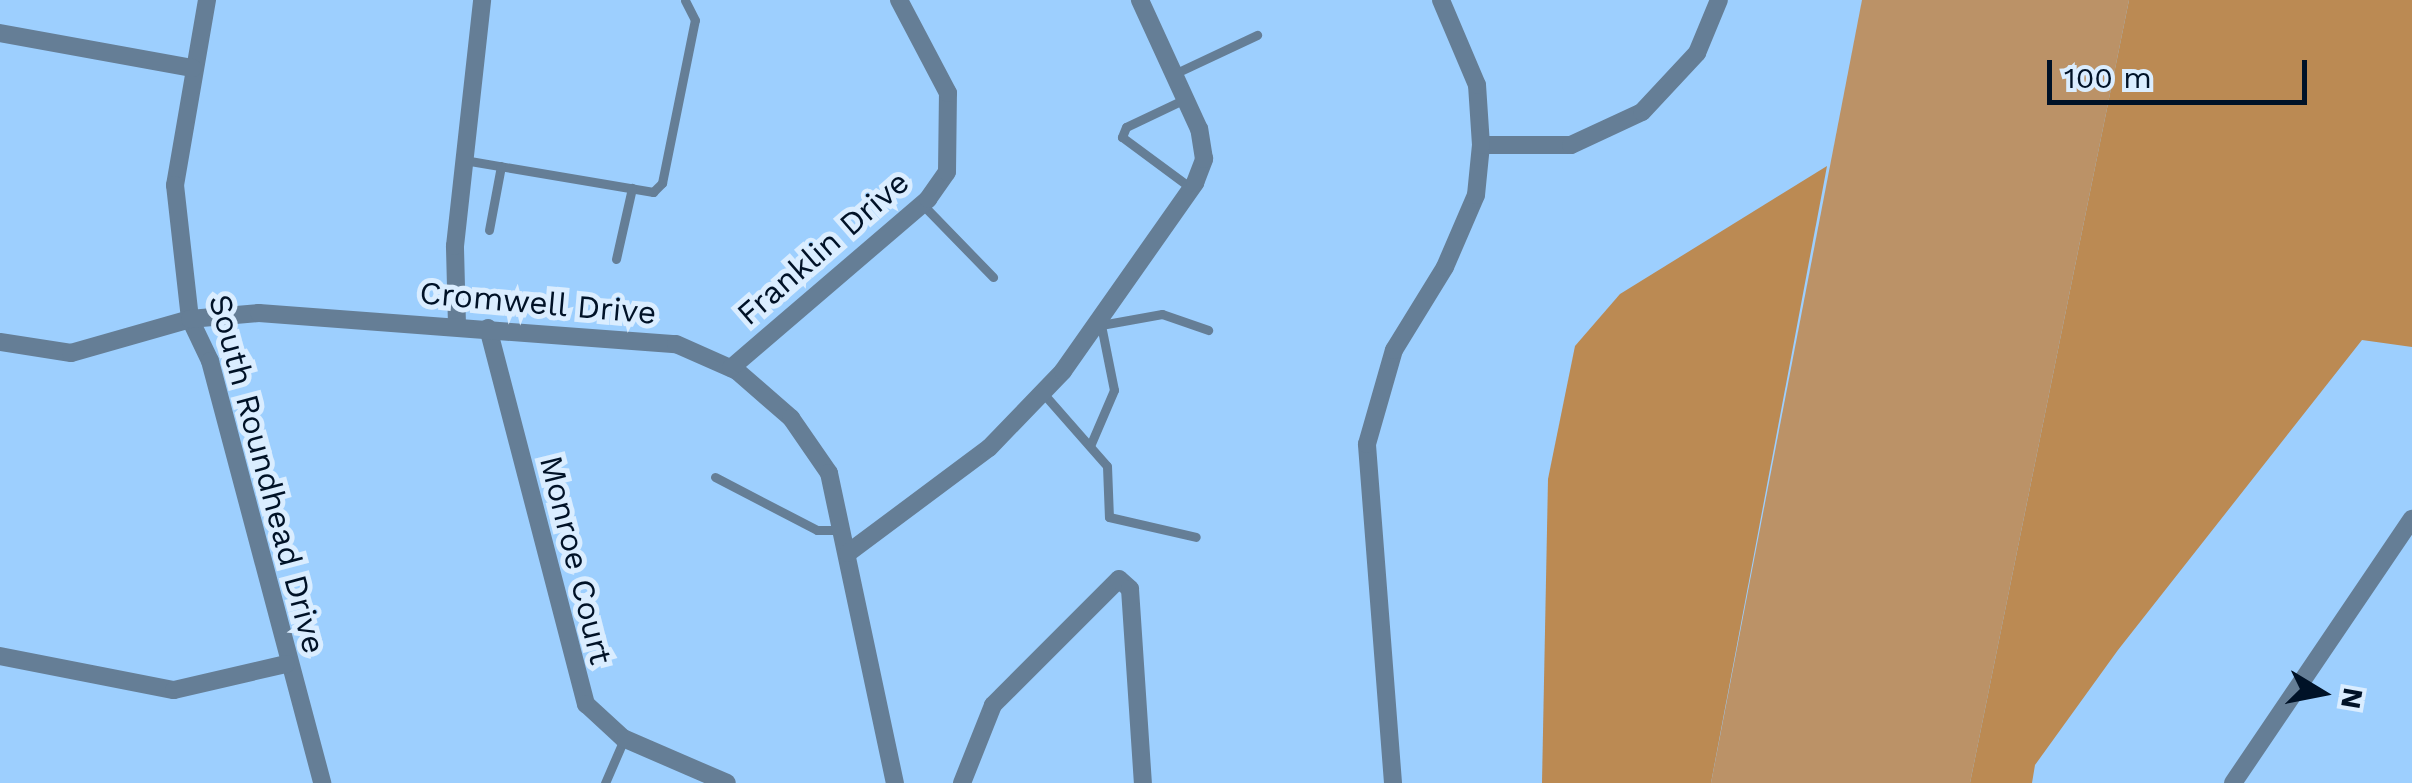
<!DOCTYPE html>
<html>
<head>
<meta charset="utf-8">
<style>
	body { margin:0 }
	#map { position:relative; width:2412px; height:783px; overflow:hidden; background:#9dcffe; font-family:"Work Sans",sans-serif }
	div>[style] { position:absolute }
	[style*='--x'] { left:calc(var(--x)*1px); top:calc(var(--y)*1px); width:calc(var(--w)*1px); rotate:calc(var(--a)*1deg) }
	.green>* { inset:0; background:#bb9267 }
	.forest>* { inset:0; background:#bb8a53 }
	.lane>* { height:9px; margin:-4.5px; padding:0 4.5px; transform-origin:4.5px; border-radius:4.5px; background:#657e96 }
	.street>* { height:18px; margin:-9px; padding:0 9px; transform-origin:9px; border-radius:9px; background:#657e96 }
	span { translate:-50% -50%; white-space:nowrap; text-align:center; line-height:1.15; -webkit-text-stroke:10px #daedff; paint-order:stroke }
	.street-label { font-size:32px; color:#001227 }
	.north { position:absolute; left:2272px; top:643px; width:100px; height:100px; -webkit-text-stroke:8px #daedff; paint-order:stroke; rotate:100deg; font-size:28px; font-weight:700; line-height:40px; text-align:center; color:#001227 }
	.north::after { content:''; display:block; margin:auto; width:35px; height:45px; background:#001227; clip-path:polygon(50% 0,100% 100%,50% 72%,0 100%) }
	.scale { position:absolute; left:2047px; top:60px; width:260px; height:45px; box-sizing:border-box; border:5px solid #001227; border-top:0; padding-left:12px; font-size:30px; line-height:35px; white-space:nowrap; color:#001227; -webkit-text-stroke:8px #daedff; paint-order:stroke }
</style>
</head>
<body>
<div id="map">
	<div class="green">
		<i style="clip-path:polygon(1862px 0,2129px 0,1970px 783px,1711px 783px)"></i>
	</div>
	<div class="forest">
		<i style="clip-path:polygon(2129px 0,2412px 0,2412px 347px,2362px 340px,2118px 650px,2035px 765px,2032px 783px,1970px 783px)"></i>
		<i style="clip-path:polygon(1827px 166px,1711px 783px,1542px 783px,1548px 479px,1575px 346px,1620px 294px)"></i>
	</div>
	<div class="lane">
		<i style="--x:1174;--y:74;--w:92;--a:-25.2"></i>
		<i style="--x:1185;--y:99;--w:65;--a:154.6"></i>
		<i style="--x:1126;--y:127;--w:11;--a:112"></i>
		<i style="--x:1122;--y:137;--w:86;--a:36.5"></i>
		<i style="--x:464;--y:160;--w:192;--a:9.6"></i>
		<i style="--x:653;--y:192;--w:13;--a:-45"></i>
		<i style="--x:662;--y:183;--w:166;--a:-78.6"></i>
		<i style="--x:695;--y:20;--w:22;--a:-117"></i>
		<i style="--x:922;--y:204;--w:102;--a:45.8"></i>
		<i style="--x:489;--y:230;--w:65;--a:-79.4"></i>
		<i style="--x:616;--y:259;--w:73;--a:-77.3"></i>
		<i style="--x:1042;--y:392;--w:98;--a:48.7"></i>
		<i style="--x:1107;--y:466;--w:51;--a:87.8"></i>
		<i style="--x:1109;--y:517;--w:89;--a:12.9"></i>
		<i style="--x:1090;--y:446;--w:61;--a:-66.8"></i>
		<i style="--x:1114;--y:390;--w:66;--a:-101.3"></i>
		<i style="--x:1101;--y:325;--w:62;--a:-10.2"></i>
		<i style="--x:1162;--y:314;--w:49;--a:19.2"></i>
		<i style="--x:715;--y:477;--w:115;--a:27.5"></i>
		<i style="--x:817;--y:530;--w:23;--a:0"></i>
		<i style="--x:605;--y:783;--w:48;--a:-66.6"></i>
	</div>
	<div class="street">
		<i style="--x:207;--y:0;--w:188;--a:99.8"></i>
		<i style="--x:175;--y:185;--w:135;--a:83.6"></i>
		<i style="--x:190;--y:319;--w:47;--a:64.5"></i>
		<i style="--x:210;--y:361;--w:437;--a:75.1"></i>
		<i style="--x:0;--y:33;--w:196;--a:10.3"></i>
		<i style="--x:1481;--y:145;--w:90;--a:0"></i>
		<i style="--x:1571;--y:145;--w:78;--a:-24.9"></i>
		<i style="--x:1642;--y:112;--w:81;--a:-47"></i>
		<i style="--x:1697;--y:53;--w:57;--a:-67.5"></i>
		<i style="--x:457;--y:325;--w:79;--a:-91.5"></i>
		<i style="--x:455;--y:246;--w:247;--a:-83.7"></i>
		<i style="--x:488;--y:328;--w:389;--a:75.4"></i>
		<i style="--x:586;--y:704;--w:50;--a:42.6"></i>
		<i style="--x:623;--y:738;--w:113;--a:23.4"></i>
		<i style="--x:0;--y:342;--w:72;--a:8.8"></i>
		<i style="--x:71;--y:353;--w:124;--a:-15.9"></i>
		<i style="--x:190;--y:319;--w:69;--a:-5"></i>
		<i style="--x:259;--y:313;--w:418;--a:4.3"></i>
		<i style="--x:676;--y:344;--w:67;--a:23.9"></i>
		<i style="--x:737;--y:371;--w:72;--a:41"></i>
		<i style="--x:791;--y:418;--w:67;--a:55.4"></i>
		<i style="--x:829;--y:473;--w:317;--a:78"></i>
		<i style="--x:731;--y:368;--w:260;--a:-40.6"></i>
		<i style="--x:928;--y:199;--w:33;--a:-55"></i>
		<i style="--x:947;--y:172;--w:79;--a:-89.3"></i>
		<i style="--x:948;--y:93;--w:105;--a:-117.8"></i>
		<i style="--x:848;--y:553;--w:176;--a:-36.7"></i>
		<i style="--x:989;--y:448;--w:107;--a:-46.1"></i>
		<i style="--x:1063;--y:371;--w:230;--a:-54.9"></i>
		<i style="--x:1195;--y:183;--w:26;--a:-69"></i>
		<i style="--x:1204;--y:159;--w:30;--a:-99"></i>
		<i style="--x:1199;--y:129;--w:142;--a:-114.6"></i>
		<i style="--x:0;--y:656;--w:177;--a:11.1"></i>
		<i style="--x:174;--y:690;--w:115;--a:-13.1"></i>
		<i style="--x:962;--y:783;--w:84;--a:-68.3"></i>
		<i style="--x:993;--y:705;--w:178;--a:-45"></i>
		<i style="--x:1119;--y:579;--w:15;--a:42"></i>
		<i style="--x:1130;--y:589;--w:194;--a:86.2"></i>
		<i style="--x:1393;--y:783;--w:340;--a:-94.4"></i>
		<i style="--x:1367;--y:444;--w:98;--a:-74"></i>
		<i style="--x:1394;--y:350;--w:97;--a:-58.4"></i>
		<i style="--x:1445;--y:267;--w:78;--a:-66.7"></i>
		<i style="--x:1476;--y:195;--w:50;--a:-84.3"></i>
		<i style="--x:1481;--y:145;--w:60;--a:-93.8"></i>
		<i style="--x:1477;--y:85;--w:92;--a:-113"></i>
		<i style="--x:2233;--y:783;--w:319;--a:-55.9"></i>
	</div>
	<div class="street-label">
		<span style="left:823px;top:248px;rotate:-41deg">Franklin Drive</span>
		<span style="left:538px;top:303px;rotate:5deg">Cromwell Drive</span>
		<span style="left:267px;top:474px;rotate:75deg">South Roundhead Drive</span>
		<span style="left:576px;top:560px;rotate:76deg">Monroe Court</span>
	</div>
	<div class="north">N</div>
	<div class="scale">100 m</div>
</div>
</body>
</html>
